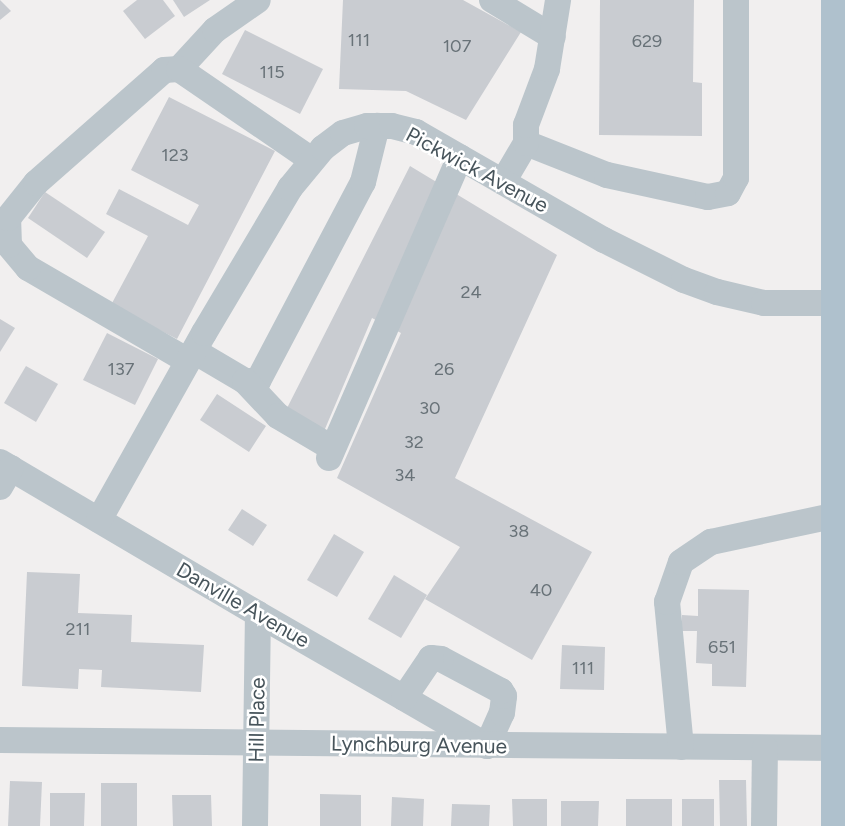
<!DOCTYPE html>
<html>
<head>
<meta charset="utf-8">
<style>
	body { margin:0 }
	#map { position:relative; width:845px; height:826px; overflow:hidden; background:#f1efef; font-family:Figtree,sans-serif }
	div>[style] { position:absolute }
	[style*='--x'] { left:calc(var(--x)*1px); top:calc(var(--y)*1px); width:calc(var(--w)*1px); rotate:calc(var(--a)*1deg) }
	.building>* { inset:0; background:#c9ccd1 }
	.minor>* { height:26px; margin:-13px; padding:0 13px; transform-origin:13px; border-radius:13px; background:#bbc5cb }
	.major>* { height:32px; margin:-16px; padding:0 16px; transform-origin:16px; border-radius:16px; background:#afc1cd }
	span { translate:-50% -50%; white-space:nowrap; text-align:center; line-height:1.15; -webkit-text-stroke:5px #fff; paint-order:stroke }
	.number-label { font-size:18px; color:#687278 }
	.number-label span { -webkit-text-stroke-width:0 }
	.street-label { font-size:21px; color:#47545b }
</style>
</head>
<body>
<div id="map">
	<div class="building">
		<i style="clip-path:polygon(0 0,11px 11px,0 20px)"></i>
		<i style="clip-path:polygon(137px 0,163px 0,175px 16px,145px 39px,123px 11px)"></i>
		<i style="clip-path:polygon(173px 0,210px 0,184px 17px)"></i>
		<i style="clip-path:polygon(343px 0,463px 0,521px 32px,466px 120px,406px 91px,339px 89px)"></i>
		<i style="clip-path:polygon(600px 0,694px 0,693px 82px,702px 83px,702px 136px,599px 135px)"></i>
		<i style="clip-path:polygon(245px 30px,323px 69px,300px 114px,222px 74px)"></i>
		<i style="clip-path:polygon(169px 97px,275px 151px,177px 339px,111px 305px,148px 236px,106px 214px,119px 189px,188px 225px,199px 205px,131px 170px)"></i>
		<i style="clip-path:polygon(410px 166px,557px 255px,455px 478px,592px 552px,532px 660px,425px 599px,460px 547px,337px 478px,401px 333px,372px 318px,322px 436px,284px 414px)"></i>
		<i style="clip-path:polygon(45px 192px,105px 232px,87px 258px,28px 218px)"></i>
		<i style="clip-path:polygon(0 319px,15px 328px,0 352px)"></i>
		<i style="clip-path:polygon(107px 333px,158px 359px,135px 405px,83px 380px)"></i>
		<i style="clip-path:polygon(26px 366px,58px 384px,36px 422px,4px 403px)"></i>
		<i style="clip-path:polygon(217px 394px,266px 426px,249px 452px,200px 420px)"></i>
		<i style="clip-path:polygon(242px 509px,267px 525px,253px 546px,228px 530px)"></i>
		<i style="clip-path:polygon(334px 534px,364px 552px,337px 597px,307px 580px)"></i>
		<i style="clip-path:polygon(27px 572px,80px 574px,78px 613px,132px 615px,131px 642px,204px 645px,201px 692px,101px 687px,102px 670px,79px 669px,78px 689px,22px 686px)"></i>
		<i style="clip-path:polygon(394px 575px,427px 595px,401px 638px,368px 619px)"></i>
		<i style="clip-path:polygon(698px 589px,749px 590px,746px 687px,712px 686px,712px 664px,696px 663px,697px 631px,682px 631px,682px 615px,698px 616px)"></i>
		<i style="clip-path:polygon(562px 645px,605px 647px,604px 690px,560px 689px)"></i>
		<i style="clip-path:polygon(719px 780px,746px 780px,747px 826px,720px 826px)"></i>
		<i style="clip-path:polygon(10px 781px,42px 782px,40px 826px,8px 826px)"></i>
		<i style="clip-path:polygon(101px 783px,137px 783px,137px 826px,101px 826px)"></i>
		<i style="clip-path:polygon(50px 793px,85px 793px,84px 826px,50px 826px)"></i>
		<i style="clip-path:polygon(320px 794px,361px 795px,361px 826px,320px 826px)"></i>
		<i style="clip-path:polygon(172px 795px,211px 795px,212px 826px,173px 826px)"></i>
		<i style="clip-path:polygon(392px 797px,424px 799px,423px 826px,391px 826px)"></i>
		<i style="clip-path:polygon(512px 799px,547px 799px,547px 826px,513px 826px)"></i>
		<i style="clip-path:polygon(626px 799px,672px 799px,672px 826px,626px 826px)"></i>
		<i style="clip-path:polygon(682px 799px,714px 799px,714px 826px,682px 826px)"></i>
		<i style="clip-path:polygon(561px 801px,599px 801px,598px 826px,561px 826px)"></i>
		<i style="clip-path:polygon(452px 804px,490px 805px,489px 826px,451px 826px)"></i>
	</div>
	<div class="minor">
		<i style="--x:492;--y:0;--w:71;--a:31.2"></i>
		<i style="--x:179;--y:69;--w:53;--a:-47.3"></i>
		<i style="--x:215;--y:30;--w:52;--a:-34.9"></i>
		<i style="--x:526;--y:143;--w:87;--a:21.6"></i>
		<i style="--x:607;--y:175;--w:103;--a:12.3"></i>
		<i style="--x:708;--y:197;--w:20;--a:-11"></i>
		<i style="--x:728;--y:193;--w:17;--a:-62"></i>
		<i style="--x:736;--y:178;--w:178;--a:-90"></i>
		<i style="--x:503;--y:182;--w:45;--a:-59.5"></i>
		<i style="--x:526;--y:143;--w:18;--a:-90"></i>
		<i style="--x:526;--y:125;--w:60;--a:-69.4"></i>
		<i style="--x:547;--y:69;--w:70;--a:-80.9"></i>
		<i style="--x:194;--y:351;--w:59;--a:30.5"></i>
		<i style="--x:245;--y:381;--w:13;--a:0"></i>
		<i style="--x:258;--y:381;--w:225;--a:-62.2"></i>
		<i style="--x:363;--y:182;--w:58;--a:-76"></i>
		<i style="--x:188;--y:361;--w:185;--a:-149.8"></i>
		<i style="--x:28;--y:268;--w:30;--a:-130"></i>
		<i style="--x:9;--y:245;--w:27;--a:-92"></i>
		<i style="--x:8;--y:218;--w:45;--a:-51.3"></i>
		<i style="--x:36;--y:183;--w:171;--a:-41.4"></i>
		<i style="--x:164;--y:70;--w:15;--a:-4"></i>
		<i style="--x:179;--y:69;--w:161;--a:34.4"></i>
		<i style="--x:245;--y:381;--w:48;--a:46.7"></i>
		<i style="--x:278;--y:416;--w:63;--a:30.7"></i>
		<i style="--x:329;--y:458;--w:328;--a:-66.5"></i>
		<i style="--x:0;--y:462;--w:299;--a:30.5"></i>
		<i style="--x:258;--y:614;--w:168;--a:29.9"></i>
		<i style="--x:404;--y:698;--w:96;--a:30"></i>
		<i style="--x:487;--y:746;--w:36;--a:-66"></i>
		<i style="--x:502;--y:713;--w:17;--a:-83"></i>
		<i style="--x:504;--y:696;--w:6;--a:-121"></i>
		<i style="--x:501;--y:691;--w:68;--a:-151.9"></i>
		<i style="--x:441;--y:659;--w:10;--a:-174"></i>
		<i style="--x:431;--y:658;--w:48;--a:124"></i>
		<i style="--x:0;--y:487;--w:22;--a:-60"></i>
		<i style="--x:99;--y:520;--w:214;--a:-60.7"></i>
		<i style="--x:204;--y:333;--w:169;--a:-59.3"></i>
		<i style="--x:290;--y:188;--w:52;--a:-50.5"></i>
		<i style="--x:323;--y:148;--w:25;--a:-37"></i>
		<i style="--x:343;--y:133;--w:25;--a:-16"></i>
		<i style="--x:367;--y:126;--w:25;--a:0"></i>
		<i style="--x:392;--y:126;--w:25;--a:14"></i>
		<i style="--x:416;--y:132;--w:217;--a:29.9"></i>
		<i style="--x:604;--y:240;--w:89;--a:26.6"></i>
		<i style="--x:684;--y:280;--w:35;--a:20"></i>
		<i style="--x:717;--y:292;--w:48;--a:13.2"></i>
		<i style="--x:764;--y:303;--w:81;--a:0"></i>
		<i style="--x:0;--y:740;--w:837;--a:0.55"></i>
		<i style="--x:681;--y:747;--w:146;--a:-95.5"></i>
		<i style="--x:667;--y:602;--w:42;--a:-70.7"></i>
		<i style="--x:681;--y:562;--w:36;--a:-34"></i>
		<i style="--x:711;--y:542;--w:129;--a:-12.1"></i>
		<i style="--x:255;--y:826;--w:212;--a:-89.2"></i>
		<i style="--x:764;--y:826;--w:78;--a:-89.3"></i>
	</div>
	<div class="major">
		<i style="--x:837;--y:0;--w:826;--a:90"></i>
	</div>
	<div class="number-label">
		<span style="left:359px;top:40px">111</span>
		<span style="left:647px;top:41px">629</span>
		<span style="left:457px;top:46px">107</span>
		<span style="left:272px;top:72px">115</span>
		<span style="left:175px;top:155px">123</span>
		<span style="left:471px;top:292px">24</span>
		<span style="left:121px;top:369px">137</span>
		<span style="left:444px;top:369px">26</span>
		<span style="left:430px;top:408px">30</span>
		<span style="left:414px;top:442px">32</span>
		<span style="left:405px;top:475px">34</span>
		<span style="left:519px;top:531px">38</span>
		<span style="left:541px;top:590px">40</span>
		<span style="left:78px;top:629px">211</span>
		<span style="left:722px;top:647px">651</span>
		<span style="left:583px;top:668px">111</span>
	</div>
	<div class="street-label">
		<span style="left:477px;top:170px;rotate:28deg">Pickwick Avenue</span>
		<span style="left:243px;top:605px;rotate:30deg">Danville Avenue</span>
		<span style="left:257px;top:720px;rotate:-89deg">Hill Place</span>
		<span style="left:419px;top:745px;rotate:1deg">Lynchburg Avenue</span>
	</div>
</div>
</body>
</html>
